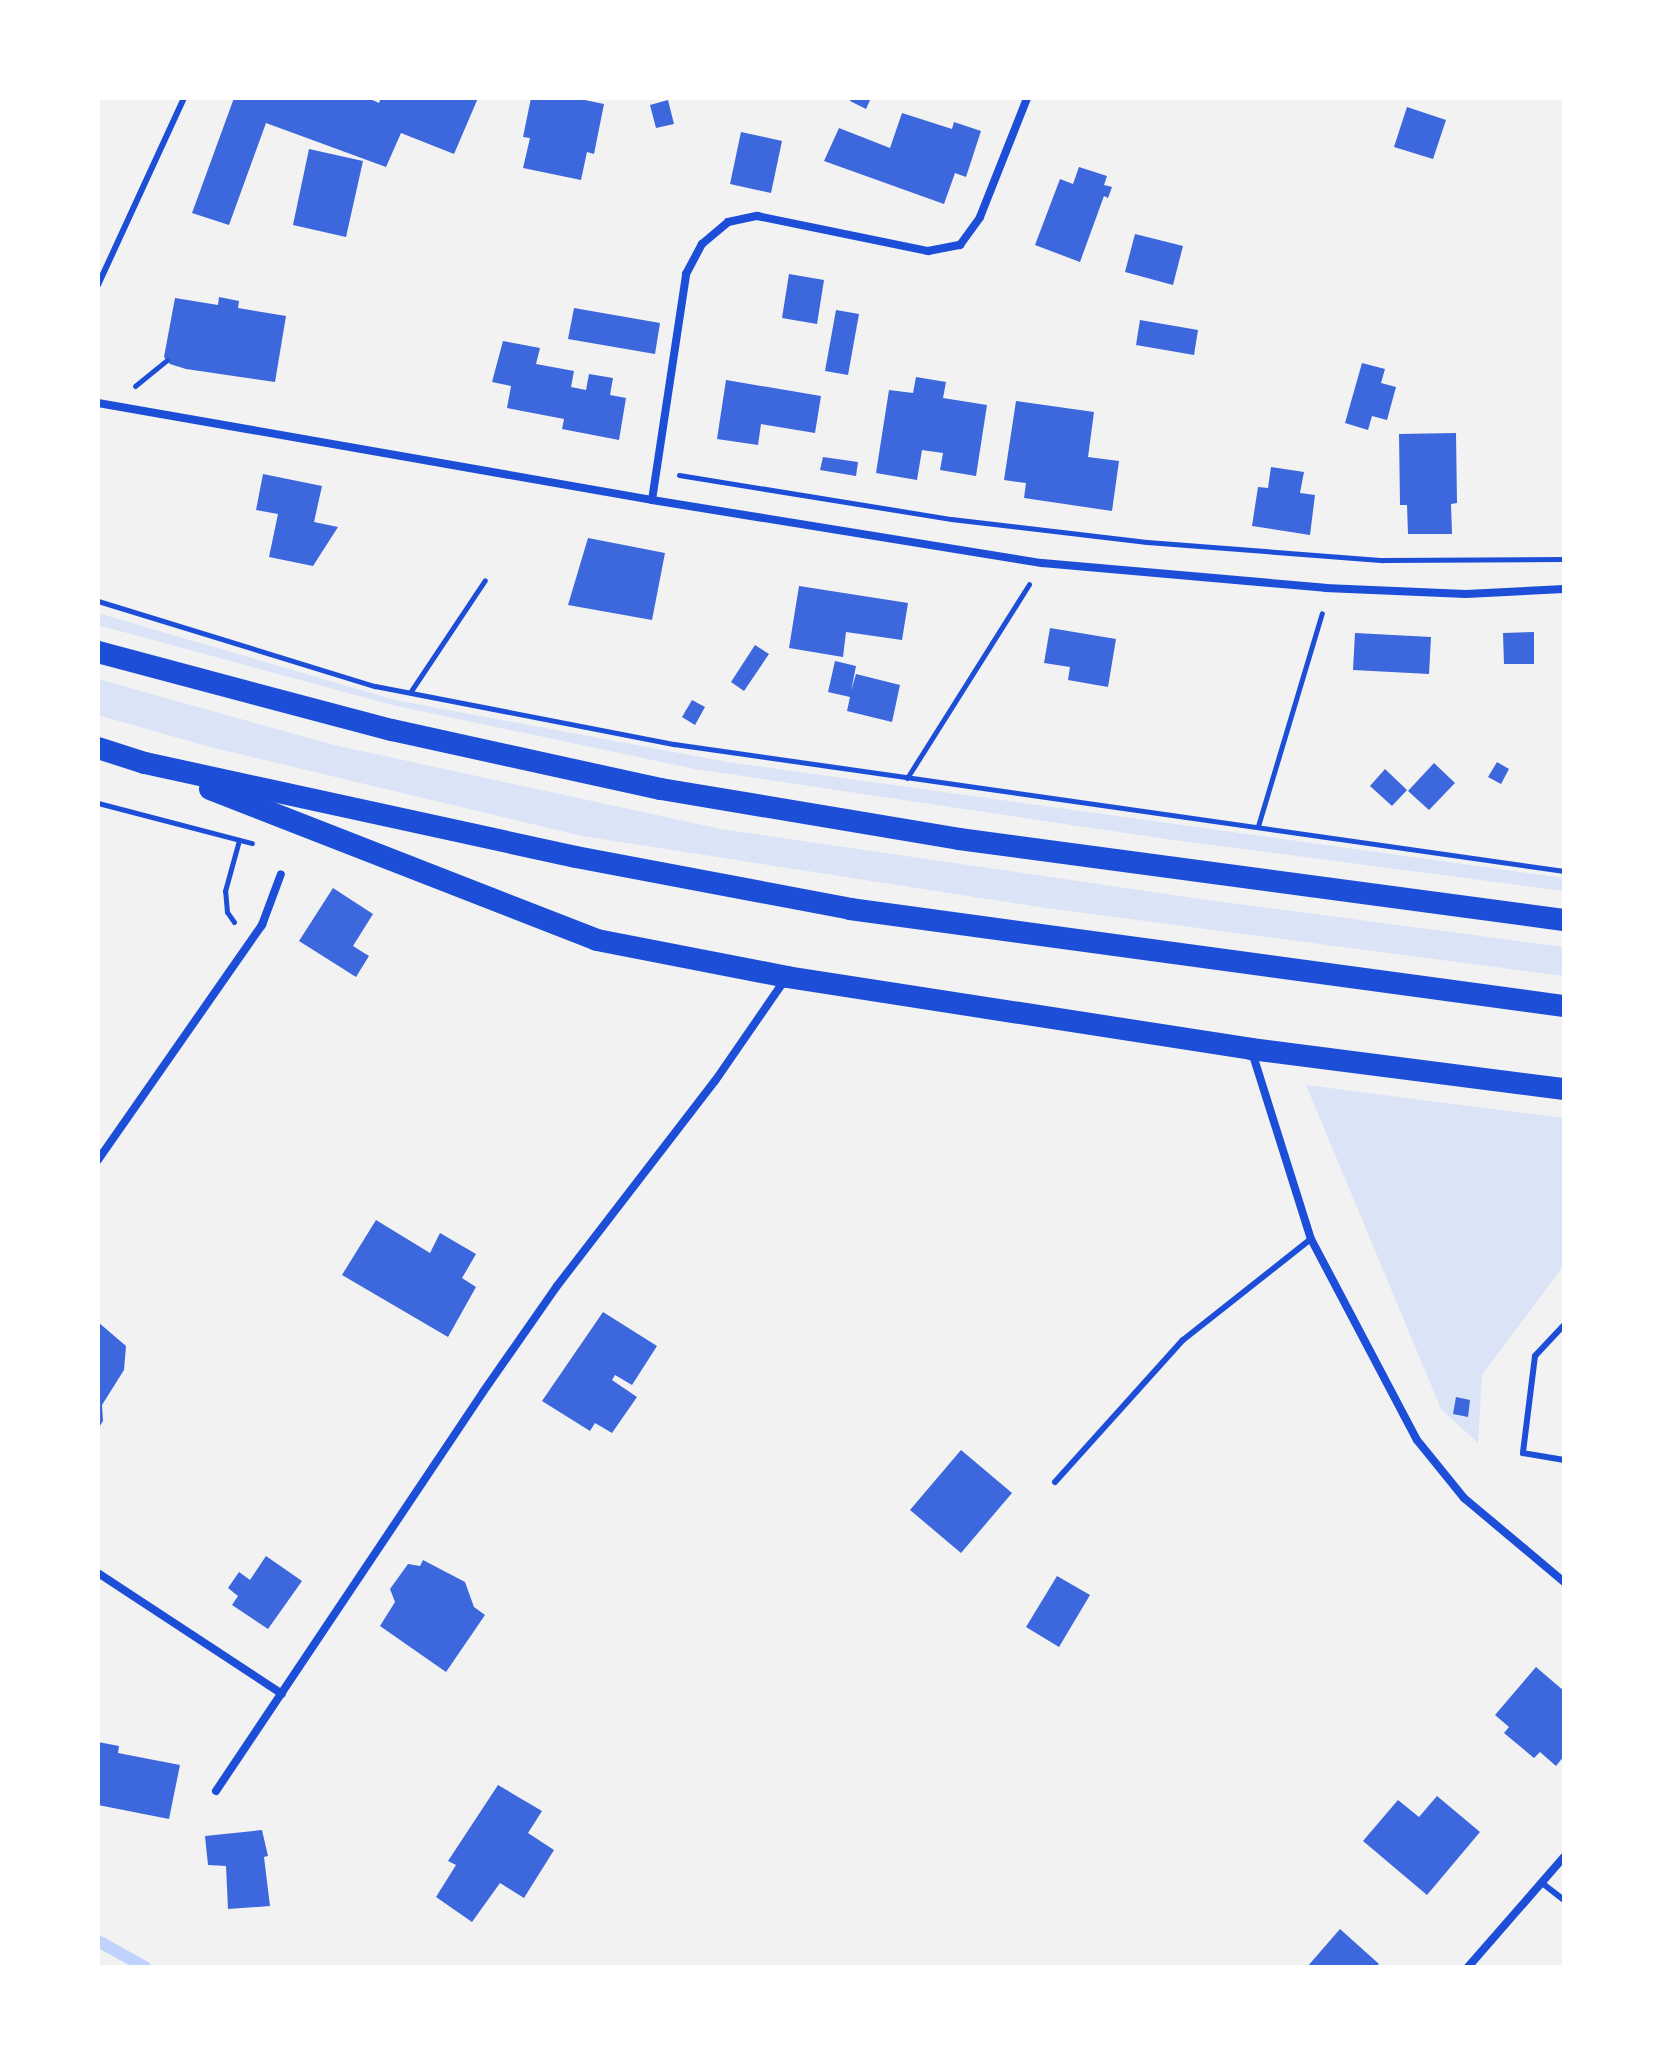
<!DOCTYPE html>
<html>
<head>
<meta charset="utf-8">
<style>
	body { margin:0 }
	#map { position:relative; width:1662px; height:2065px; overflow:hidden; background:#f2f2f2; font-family:"Fira Sans",sans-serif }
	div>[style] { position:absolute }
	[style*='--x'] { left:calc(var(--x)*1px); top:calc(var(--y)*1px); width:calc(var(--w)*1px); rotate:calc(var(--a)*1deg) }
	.green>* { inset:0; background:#dbe4f7 }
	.stream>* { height:12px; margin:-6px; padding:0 6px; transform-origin:6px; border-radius:6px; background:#bfd3fe }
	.building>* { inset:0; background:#3d67dc }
	.path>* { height:5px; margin:-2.5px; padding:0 2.5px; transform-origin:2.5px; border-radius:2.5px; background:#1d4ed8 }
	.service>* { height:6px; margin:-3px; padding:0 3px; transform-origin:3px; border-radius:3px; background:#1d4ed8 }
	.minor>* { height:8px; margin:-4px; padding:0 4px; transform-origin:4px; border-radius:4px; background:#1d4ed8 }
	.trunk>* { height:22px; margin:-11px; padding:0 11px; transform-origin:11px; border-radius:11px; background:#1d4ed8 }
	span { translate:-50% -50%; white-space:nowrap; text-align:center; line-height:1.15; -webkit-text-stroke:8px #fff; paint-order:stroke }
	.frame { position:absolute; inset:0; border:100px solid #fff; pointer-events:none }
</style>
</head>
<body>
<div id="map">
	<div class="green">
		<i style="clip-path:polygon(98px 613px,395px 700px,728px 762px,1564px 878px,1564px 891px,1166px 839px,695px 769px,392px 705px,98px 625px)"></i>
		<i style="clip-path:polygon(98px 679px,334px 745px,721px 829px,1201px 899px,1564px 947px,1564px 976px,1046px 908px,582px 836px,210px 747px,98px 715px)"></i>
		<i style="clip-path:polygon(1306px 1085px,1564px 1118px,1564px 1265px,1482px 1375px,1478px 1443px,1441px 1409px)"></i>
	</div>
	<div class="stream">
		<i style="--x:98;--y:1941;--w:54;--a:29"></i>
	</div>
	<div class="building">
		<i style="clip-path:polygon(234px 98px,368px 98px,379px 103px,381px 98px,478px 98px,454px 154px,401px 133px,386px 167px,266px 123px,229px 225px,192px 213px)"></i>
		<i style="clip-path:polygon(531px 98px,575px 98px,604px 104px,594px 154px,587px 152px,581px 180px,523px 168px,530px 138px,523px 137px)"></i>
		<i style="clip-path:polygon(852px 98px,871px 98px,866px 109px,850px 101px)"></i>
		<i style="clip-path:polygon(668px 100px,674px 124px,656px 128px,650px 105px)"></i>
		<i style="clip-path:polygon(1407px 107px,1446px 120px,1433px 159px,1394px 147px)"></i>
		<i style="clip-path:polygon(902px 113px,952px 129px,954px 122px,981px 131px,966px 177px,955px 173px,944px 204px,824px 161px,839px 128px,890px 148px)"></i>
		<i style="clip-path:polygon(741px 132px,782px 141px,771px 193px,730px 184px)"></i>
		<i style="clip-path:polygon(309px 149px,363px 161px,346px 237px,293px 225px)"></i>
		<i style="clip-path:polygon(1079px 167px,1107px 176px,1104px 185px,1112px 187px,1108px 198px,1104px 196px,1080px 262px,1035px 245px,1060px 179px,1073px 184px)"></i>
		<i style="clip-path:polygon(1135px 234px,1183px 246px,1173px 285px,1125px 272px)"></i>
		<i style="clip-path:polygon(789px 274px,824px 280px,817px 324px,782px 318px)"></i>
		<i style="clip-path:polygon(219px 297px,239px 301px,238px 308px,286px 316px,275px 382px,186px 369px,170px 364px,164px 357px,175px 298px,218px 305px)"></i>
		<i style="clip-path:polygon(574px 308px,660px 323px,655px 354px,568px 339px)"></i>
		<i style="clip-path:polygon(836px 310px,859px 314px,848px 375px,825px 371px)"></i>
		<i style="clip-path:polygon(1140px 320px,1198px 330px,1194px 355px,1136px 345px)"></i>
		<i style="clip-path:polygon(503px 341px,540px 348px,536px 364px,574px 371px,571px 387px,586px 390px,589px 374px,613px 378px,610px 395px,626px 398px,619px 440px,562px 429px,564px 419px,507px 408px,511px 386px,492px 382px)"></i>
		<i style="clip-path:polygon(1362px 363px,1385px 369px,1381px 383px,1396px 387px,1387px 420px,1372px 416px,1368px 430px,1345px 423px)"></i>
		<i style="clip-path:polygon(916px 377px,946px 382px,943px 398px,987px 405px,976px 476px,940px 470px,943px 453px,922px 450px,917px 480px,876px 473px,889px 390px,913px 393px)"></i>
		<i style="clip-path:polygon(726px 380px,821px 396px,815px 433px,761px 424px,758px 445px,717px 439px)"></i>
		<i style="clip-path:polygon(1016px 401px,1094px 412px,1088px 457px,1119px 461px,1112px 511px,1024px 498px,1026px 483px,1004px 480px)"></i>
		<i style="clip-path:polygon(1456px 433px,1457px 503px,1451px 504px,1452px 534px,1408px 534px,1407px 505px,1400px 505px,1399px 434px)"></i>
		<i style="clip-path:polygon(823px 457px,858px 462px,856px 476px,820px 470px)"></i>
		<i style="clip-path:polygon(1271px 467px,1304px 472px,1300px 493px,1315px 495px,1310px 535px,1252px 526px,1258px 487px,1268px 488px)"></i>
		<i style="clip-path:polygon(263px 474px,322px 486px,314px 522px,338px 527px,313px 566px,269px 557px,278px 514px,256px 510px)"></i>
		<i style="clip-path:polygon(588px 538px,665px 553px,652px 620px,568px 605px)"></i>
		<i style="clip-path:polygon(799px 586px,908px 603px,902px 640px,846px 632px,843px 657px,789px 648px)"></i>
		<i style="clip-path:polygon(1050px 628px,1116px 639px,1108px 687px,1068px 680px,1070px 667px,1044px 663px)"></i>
		<i style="clip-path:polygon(1534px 632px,1534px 664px,1504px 664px,1503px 633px)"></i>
		<i style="clip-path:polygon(1355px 633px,1431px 637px,1429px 674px,1353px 670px)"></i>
		<i style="clip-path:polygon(755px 645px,769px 654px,744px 691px,731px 682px)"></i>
		<i style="clip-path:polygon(835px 661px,856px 666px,851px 691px,856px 674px,900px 685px,892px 722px,847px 711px,850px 697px,828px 692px)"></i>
		<i style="clip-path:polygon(692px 700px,705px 707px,695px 725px,682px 717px)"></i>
		<i style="clip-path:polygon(1497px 762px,1509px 769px,1501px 784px,1488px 777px)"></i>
		<i style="clip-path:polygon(1434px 763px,1455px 783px,1429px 810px,1408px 791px)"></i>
		<i style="clip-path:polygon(1385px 769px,1407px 790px,1392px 806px,1370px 786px)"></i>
		<i style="clip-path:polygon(333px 888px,373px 914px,353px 946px,369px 956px,356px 977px,299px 941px)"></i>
		<i style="clip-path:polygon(376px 1220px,430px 1253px,440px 1233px,476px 1254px,462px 1278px,476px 1287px,448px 1337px,342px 1275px)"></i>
		<i style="clip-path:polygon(603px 1312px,657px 1346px,632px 1385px,615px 1375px,612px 1380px,637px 1397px,612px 1433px,595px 1423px,590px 1431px,542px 1401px)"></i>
		<i style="clip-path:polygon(98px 1322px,126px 1346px,124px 1370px,102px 1405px,103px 1421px,98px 1429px)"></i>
		<i style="clip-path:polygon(1456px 1397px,1470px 1400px,1468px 1417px,1453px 1414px)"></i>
		<i style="clip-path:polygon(961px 1450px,1012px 1493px,961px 1553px,910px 1510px)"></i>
		<i style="clip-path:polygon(266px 1556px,302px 1581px,268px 1629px,232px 1605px,238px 1596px,228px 1588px,239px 1572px,250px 1580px)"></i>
		<i style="clip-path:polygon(423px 1560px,465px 1582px,474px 1607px,485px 1615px,446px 1672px,380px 1626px,395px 1602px,390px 1589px,408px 1564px,420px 1566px)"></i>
		<i style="clip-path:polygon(1057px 1576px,1090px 1595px,1059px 1647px,1026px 1627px)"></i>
		<i style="clip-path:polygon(1536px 1667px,1564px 1691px,1564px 1756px,1556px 1766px,1540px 1752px,1534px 1758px,1504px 1733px,1509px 1727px,1495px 1715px)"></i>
		<i style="clip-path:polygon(98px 1742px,119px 1746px,118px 1753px,180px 1765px,169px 1819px,98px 1805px)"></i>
		<i style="clip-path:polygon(498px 1785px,542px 1811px,528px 1833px,554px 1850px,524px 1898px,500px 1883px,472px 1922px,436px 1897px,456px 1865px,448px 1861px)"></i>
		<i style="clip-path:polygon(1437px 1796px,1480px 1832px,1427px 1895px,1363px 1841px,1398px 1800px,1419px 1817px)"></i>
		<i style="clip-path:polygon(262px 1830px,268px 1856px,264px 1857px,270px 1906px,228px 1909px,226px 1866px,208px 1865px,205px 1836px)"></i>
		<i style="clip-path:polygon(1340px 1929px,1379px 1964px,1376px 1967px,1307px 1967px)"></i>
	</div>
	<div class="path">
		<i style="--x:135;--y:386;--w:41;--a:-39.1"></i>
		<i style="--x:679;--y:475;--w:276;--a:9.2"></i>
		<i style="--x:951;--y:519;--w:197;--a:6.7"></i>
		<i style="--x:1147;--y:542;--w:237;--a:4.4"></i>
		<i style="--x:1383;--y:560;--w:181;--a:-0.3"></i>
		<i style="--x:98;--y:601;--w:290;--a:17.1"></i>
		<i style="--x:375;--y:686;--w:305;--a:11"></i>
		<i style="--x:674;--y:744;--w:899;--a:8.12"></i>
		<i style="--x:411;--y:691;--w:133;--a:-56.3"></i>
		<i style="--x:907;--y:778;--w:229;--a:-57.8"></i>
		<i style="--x:98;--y:803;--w:159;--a:14.6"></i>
		<i style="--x:1258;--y:826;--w:222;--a:-73.3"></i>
		<i style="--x:234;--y:922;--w:12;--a:-125"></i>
		<i style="--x:227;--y:912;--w:21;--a:-95"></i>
		<i style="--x:225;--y:891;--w:53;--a:-74.6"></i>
	</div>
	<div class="service">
		<i style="--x:98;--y:285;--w:206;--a:-65.3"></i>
		<i style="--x:1564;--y:1325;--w:42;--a:133.1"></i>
		<i style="--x:1535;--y:1356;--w:98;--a:97.1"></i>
		<i style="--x:1523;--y:1453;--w:42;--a:9.7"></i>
		<i style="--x:1055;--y:1482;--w:191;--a:-48"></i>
		<i style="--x:1183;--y:1340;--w:163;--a:-38.3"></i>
		<i style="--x:1542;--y:1883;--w:28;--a:38"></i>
	</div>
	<div class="minor">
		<i style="--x:98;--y:403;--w:562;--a:9.93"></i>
		<i style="--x:652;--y:500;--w:395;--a:9.2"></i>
		<i style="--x:1042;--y:563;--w:284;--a:5"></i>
		<i style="--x:1325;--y:588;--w:141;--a:2.4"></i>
		<i style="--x:1466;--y:594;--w:98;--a:-2.9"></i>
		<i style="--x:652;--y:500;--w:229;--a:-81.4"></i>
		<i style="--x:686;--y:274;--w:34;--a:-62"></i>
		<i style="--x:702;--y:244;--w:34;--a:-40"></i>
		<i style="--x:728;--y:222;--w:30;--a:-12"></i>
		<i style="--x:757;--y:216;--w:175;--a:11.6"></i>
		<i style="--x:928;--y:251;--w:33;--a:-11"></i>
		<i style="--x:960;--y:245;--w:34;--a:-54"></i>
		<i style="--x:980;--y:217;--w:128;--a:-68.4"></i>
		<i style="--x:1251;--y:1049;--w:199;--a:72.5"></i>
		<i style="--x:1311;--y:1239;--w:227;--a:62.2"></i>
		<i style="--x:1417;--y:1440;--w:75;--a:51"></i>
		<i style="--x:1464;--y:1498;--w:131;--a:40"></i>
		<i style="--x:98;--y:1160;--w:287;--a:-55.1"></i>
		<i style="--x:262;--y:925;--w:54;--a:-69.6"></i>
		<i style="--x:98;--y:1573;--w:220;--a:33.3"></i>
		<i style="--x:216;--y:1791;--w:480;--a:-56.2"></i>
		<i style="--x:483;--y:1392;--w:129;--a:-55.1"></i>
		<i style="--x:557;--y:1286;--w:259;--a:-52.4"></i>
		<i style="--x:715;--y:1081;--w:125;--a:-55.4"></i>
		<i style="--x:1468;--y:1967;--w:146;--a:-48.9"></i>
	</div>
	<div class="trunk">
		<i style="--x:98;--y:652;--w:304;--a:14.9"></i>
		<i style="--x:392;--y:730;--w:275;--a:12.4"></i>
		<i style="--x:661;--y:789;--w:302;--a:9.5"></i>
		<i style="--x:959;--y:839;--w:610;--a:7.63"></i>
		<i style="--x:98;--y:748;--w:49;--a:17.7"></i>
		<i style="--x:145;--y:763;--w:441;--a:12.3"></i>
		<i style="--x:576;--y:857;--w:279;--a:10.7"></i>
		<i style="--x:850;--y:909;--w:721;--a:7.74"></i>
		<i style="--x:210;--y:789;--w:415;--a:21.3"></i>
		<i style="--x:597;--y:940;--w:194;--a:11"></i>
		<i style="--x:787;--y:977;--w:470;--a:8.8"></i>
		<i style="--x:1251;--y:1049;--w:316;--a:7.3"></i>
	</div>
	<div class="frame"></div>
</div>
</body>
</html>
